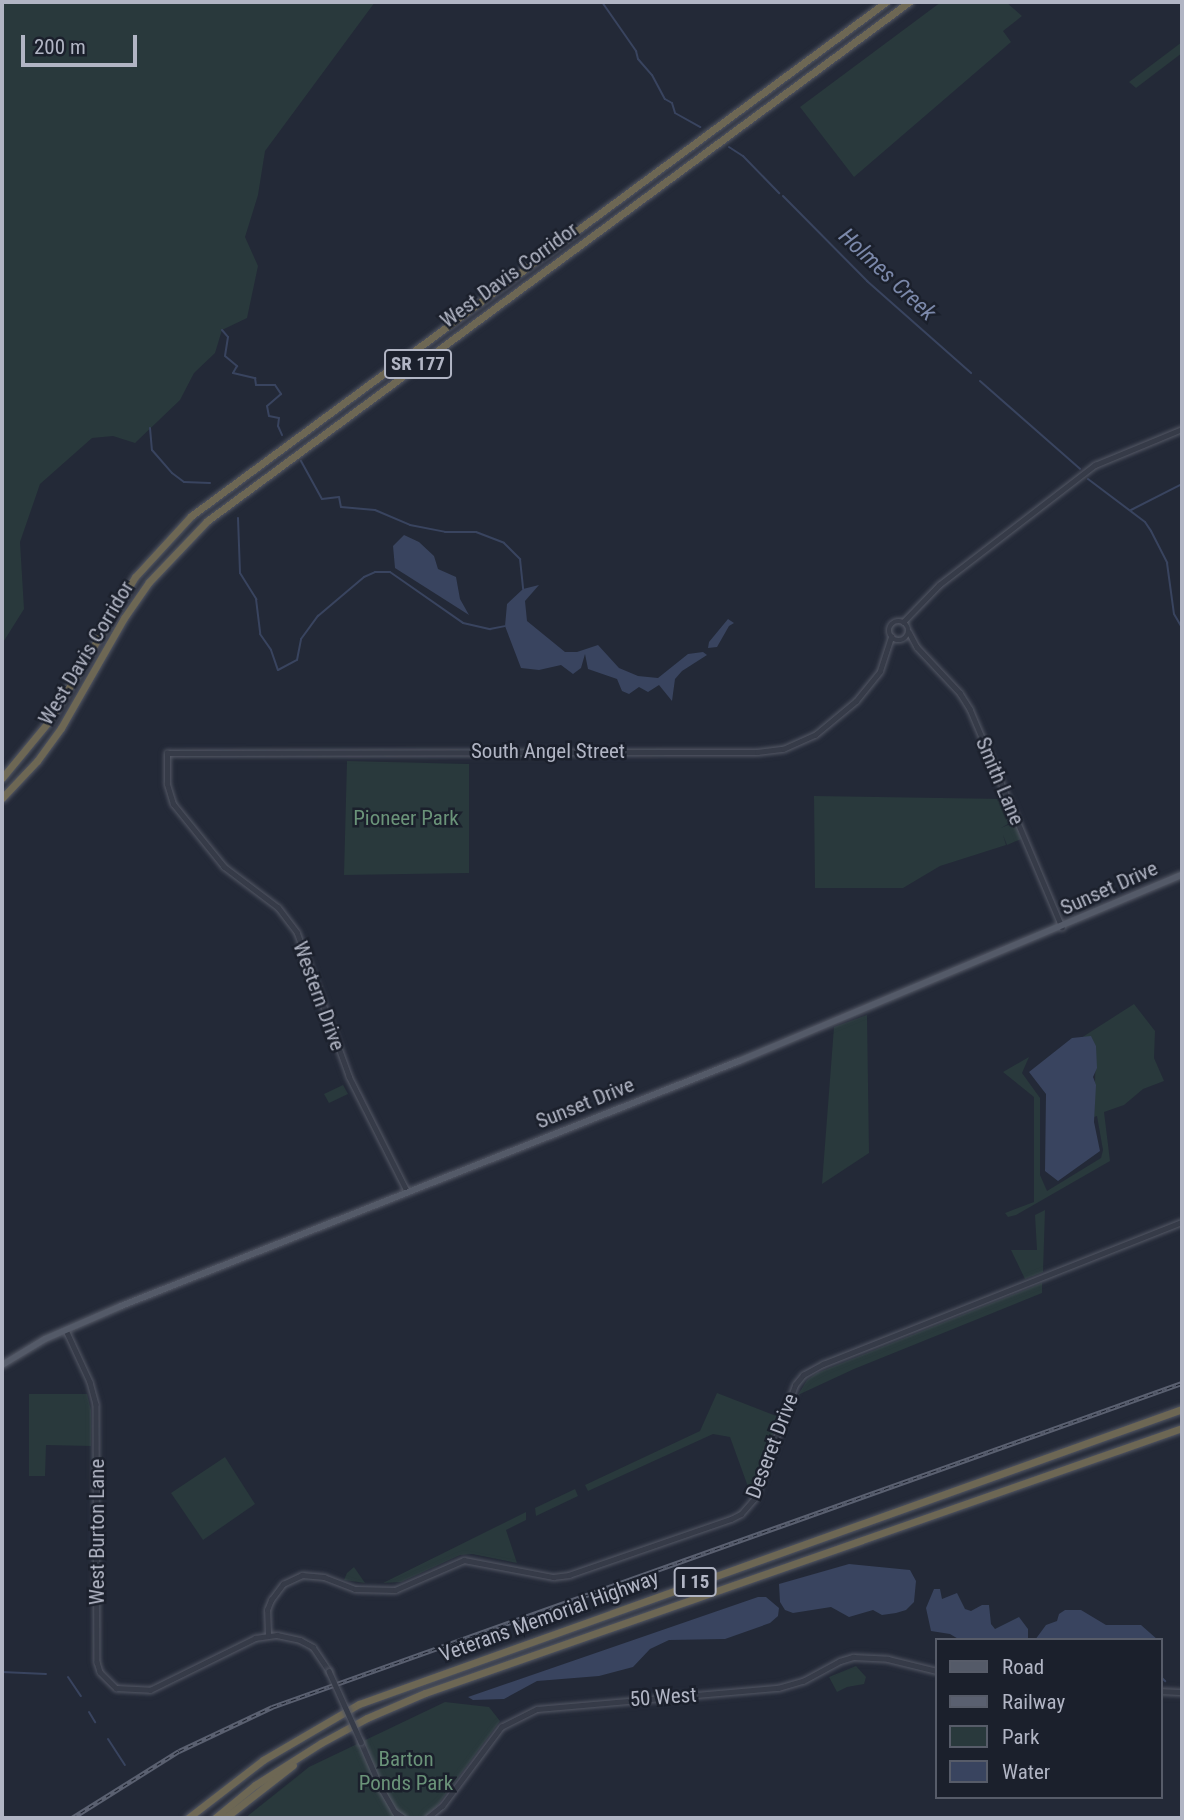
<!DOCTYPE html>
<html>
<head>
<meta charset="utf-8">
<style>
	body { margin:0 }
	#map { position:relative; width:1184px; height:1820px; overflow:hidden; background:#232937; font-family:"Roboto Condensed",sans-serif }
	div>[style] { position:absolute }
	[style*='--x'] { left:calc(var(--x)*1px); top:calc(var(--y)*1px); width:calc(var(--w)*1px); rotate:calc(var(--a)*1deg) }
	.green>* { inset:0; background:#29393c }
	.water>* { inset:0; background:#39445f }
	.stream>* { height:2px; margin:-1px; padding:0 1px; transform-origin:1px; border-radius:1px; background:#39445f }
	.roads { filter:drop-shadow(0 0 2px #545865) drop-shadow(0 0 2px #545865) }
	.minor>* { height:4.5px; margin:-2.25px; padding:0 2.25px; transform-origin:2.25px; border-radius:2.25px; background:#363b48 }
	.minor>.ring { margin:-2.25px; padding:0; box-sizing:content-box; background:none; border:4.5px solid #363b48; border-radius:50% }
	.major>* { height:6px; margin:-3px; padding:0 3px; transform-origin:3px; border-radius:3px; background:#545a68 }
	.highway>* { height:7px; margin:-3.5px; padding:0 3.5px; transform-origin:3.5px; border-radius:3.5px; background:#6d6754 }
	.rail>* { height:4.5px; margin-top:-2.25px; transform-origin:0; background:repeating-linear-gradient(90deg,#1b202c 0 5px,#5a6070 0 10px); box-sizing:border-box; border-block:2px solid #5a6070 }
	.bridges { filter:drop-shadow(0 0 2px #545865) drop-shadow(0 0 2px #545865) }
	.minor-bridge>* { height:4.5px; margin:-2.25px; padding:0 2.25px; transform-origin:2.25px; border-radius:2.25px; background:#363b48 }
	span { translate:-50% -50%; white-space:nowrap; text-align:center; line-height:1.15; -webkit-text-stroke:5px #1b202c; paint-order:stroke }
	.shield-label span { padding:2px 5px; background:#1b202c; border:2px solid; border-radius:5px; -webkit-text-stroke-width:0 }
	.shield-label { font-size:19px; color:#b1b5c4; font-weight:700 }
	.street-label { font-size:21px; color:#b1b5c4 }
	.park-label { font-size:21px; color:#6a9379 }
	.water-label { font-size:23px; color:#7b88aa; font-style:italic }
	.frame { position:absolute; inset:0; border:4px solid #b1b5c4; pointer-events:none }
	.legend { position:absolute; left:935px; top:1638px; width:228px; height:161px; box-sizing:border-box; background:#1b202c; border:2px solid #575c69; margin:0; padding:9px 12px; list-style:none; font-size:21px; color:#b1b5c4 }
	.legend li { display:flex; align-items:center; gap:14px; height:35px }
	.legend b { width:35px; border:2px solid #575c69 }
	.scale { position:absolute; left:21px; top:35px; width:116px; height:32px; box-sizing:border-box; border:4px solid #b1b5c4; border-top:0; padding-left:9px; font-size:21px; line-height:24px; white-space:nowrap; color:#b1b5c4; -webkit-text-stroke:5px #1b202c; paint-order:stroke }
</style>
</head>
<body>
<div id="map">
	<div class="green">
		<i style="clip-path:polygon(2px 2px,375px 2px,265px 151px,258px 195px,245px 237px,258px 266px,247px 318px,222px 330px,215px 353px,194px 373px,180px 400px,135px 443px,113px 436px,92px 438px,40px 484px,20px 542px,24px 609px,2px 644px)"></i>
		<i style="clip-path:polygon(941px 2px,1006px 2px,1022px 16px,1003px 31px,1011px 42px,854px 177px,800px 107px)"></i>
		<i style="clip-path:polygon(1182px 42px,1182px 53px,1136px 88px,1129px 82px)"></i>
		<i style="clip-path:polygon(347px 761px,469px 764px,469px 873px,344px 875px)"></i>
		<i style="clip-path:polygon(814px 796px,1004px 799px,1013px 821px,1001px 828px,1015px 822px,1021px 839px,1007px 845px,1003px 835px,1006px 845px,940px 866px,903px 888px,815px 888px)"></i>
		<i style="clip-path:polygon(1134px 1004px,1155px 1031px,1154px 1058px,1164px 1081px,1143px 1089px,1124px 1105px,1104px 1112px,1110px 1161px,1016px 1215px,1008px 1217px,1005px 1213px,1034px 1202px,1034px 1097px,1003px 1072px,1029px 1057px,1022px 1073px,1040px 1098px,1040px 1175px,1047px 1191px,1101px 1158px,1103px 1150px,1097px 1116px,1094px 1117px,1096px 1046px,1081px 1038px)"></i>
		<i style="clip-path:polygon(867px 1015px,869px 1153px,822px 1184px,834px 1027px)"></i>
		<i style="clip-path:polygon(343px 1085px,348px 1094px,329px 1103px,324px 1094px)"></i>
		<i style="clip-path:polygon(1045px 1210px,1043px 1272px,1025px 1279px,1011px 1250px,1037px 1250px,1035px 1215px)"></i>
		<i style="clip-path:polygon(1042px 1283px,1042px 1293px,854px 1369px,798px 1395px,807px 1380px,817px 1373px)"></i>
		<i style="clip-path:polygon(717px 1393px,779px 1417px,751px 1495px,730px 1437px,713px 1434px,588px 1491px,585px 1485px,700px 1431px)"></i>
		<i style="clip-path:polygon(29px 1394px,87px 1394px,91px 1410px,91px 1446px,46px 1445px,45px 1476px,29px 1476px)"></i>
		<i style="clip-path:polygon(225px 1457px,255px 1504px,203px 1540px,171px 1493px)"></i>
		<i style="clip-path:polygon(575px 1489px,578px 1496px,536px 1516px,535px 1508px)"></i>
		<i style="clip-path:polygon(526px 1512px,526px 1520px,506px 1530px,517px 1563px,472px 1554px,460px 1555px,401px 1582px,383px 1583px)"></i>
		<i style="clip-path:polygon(354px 1567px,365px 1583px,344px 1580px,347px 1573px)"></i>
		<i style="clip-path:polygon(856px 1666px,866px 1677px,864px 1684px,847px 1687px,837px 1692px,829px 1677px)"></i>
		<i style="clip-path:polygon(445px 1702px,489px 1707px,500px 1721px,437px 1806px,423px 1818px,245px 1818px,309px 1767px)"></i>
	</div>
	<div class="water">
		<i style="clip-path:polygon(404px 535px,419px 542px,434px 556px,438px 569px,456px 577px,460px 599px,469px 615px,395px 568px,393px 546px)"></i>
		<i style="clip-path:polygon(539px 585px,525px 601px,527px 621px,565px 652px,577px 652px,598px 645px,619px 668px,638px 676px,658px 678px,688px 654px,703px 652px,707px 655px,682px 671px,675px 679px,672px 701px,659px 685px,648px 692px,639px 687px,629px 694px,622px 691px,617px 679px,588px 669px,585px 654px,581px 668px,573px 674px,561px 665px,539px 670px,521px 668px,505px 626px,507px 604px,523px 589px)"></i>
		<i style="clip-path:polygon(728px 619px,734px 623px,729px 626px,717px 647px,708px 648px,709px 642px)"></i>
		<i style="clip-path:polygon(1091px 1036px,1096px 1046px,1097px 1068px,1093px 1077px,1096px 1085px,1094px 1122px,1100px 1151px,1058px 1181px,1045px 1171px,1046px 1094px,1029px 1072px,1072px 1038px)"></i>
		<i style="clip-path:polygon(849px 1564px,910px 1570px,916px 1581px,914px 1602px,906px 1610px,896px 1613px,882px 1615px,873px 1610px,849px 1617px,831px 1607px,793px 1613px,785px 1610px,780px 1602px,779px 1584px)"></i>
		<i style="clip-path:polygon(934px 1589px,940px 1589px,942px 1599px,957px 1593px,965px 1609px,971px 1611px,982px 1605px,989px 1605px,991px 1624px,995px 1629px,1019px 1617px,1028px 1629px,1028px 1640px,960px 1640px,950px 1634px,931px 1631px,926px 1608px)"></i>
		<i style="clip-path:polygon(758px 1597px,766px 1597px,779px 1608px,778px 1616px,770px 1623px,725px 1639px,669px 1640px,650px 1649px,633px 1667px,599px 1676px,537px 1681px,504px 1699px,473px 1700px,468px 1697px)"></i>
		<i style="clip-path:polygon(1065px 1610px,1081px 1610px,1106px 1625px,1141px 1625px,1158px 1640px,1035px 1640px,1046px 1625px,1057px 1621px,1059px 1614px)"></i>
	</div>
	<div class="stream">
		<i style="--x:602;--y:2;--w:60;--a:55.2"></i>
		<i style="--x:636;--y:51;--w:8;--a:76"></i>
		<i style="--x:638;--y:59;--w:21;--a:49"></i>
		<i style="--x:652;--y:75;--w:27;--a:62"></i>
		<i style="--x:665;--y:99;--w:8;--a:30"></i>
		<i style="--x:672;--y:103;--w:10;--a:73"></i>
		<i style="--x:675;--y:113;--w:29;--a:29"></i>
		<i style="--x:729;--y:147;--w:17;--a:33"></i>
		<i style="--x:743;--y:156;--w:52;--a:45.8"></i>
		<i style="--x:783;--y:196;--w:120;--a:45.3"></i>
		<i style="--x:867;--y:281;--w:139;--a:41.5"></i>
		<i style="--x:222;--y:330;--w:9;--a:49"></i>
		<i style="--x:228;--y:337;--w:19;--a:99"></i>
		<i style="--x:225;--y:356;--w:16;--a:40"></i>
		<i style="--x:237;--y:366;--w:8;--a:120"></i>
		<i style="--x:233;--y:373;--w:23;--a:13"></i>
		<i style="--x:255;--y:378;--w:7;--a:82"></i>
		<i style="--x:256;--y:385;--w:19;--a:0"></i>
		<i style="--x:275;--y:385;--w:11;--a:56"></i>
		<i style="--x:281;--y:394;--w:18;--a:139"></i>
		<i style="--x:267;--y:406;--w:10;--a:79"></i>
		<i style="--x:269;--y:416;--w:10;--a:11"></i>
		<i style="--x:279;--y:418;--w:8;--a:97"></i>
		<i style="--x:278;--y:426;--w:10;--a:66"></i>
		<i style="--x:980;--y:381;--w:133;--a:41.3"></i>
		<i style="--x:150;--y:428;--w:22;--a:85"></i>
		<i style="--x:152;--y:450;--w:30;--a:49"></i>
		<i style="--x:172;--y:473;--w:15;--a:37"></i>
		<i style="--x:184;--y:482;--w:26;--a:2"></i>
		<i style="--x:301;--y:461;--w:43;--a:61.1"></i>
		<i style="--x:322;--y:499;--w:17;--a:-7"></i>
		<i style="--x:339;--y:497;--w:10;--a:79"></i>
		<i style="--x:341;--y:507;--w:34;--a:5"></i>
		<i style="--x:375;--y:510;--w:38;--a:23"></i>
		<i style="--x:410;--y:525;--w:36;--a:11"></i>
		<i style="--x:445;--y:532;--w:31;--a:0"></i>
		<i style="--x:476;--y:532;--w:30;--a:21"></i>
		<i style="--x:504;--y:543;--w:23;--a:45"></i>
		<i style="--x:520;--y:559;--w:30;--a:84"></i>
		<i style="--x:1088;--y:479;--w:71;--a:37"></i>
		<i style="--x:1145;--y:522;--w:11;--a:56"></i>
		<i style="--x:1151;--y:531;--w:36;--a:63"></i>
		<i style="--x:1167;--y:563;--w:51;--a:82.2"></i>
		<i style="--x:1174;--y:614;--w:16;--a:60"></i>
		<i style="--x:1131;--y:510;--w:57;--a:-27"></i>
		<i style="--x:238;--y:518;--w:55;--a:87.9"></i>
		<i style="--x:240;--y:573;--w:31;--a:58"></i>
		<i style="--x:256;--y:599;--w:35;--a:83"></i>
		<i style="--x:260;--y:634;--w:19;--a:55"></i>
		<i style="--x:271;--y:650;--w:21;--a:71"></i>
		<i style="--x:278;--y:670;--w:21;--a:-28"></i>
		<i style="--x:297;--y:660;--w:21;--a:-79"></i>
		<i style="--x:301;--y:639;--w:29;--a:-54"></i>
		<i style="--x:318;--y:616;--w:60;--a:-40.3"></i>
		<i style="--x:364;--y:577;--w:12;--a:-24"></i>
		<i style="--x:375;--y:572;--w:15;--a:0"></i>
		<i style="--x:390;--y:572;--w:89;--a:34.9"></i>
		<i style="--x:463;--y:623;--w:28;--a:13"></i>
		<i style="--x:490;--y:629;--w:15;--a:-11"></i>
		<i style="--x:2;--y:1672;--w:44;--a:2.6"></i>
		<i style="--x:68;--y:1677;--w:23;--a:56"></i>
		<i style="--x:1161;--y:1677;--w:6;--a:45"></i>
		<i style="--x:89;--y:1712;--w:12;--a:59"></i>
		<i style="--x:108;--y:1739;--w:31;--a:57"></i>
	</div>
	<div class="roads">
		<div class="minor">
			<i class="ring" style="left:889px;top:621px;width:15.5px;height:15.5px"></i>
			<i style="--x:903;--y:622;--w:52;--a:-45.8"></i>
			<i style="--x:939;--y:585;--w:197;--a:-37.6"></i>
			<i style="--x:1095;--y:465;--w:94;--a:-22.5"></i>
			<i style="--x:909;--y:632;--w:17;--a:62"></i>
			<i style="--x:917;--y:647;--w:63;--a:46.9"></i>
			<i style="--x:960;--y:693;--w:19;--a:58"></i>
			<i style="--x:970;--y:709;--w:237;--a:67.1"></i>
			<i style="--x:407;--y:1192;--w:129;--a:-116.8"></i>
			<i style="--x:349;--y:1077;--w:153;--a:-109.9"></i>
			<i style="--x:297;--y:933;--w:31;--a:-127"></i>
			<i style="--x:278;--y:908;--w:68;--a:-142.8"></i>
			<i style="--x:224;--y:867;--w:81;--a:-129"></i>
			<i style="--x:173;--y:804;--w:21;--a:-107"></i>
			<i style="--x:167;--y:784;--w:31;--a:-90"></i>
			<i style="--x:167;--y:753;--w:590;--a:-0.1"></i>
			<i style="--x:757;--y:752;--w:26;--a:-7"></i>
			<i style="--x:783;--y:749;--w:35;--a:-24"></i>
			<i style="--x:815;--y:735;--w:53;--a:-39.7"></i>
			<i style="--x:856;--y:701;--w:38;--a:-51"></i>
			<i style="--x:880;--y:671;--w:36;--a:-72"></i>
			<i style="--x:66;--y:1330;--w:57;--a:65.2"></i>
			<i style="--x:90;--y:1382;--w:23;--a:75"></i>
			<i style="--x:96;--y:1404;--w:258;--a:89.8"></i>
			<i style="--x:97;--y:1662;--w:10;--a:73"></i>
			<i style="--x:100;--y:1672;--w:23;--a:45"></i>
			<i style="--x:116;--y:1688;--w:34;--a:3"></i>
			<i style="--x:150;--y:1690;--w:117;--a:-26.3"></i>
			<i style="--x:255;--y:1638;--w:22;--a:-8"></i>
			<i style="--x:277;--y:1635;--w:24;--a:12"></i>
			<i style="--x:300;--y:1640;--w:15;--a:28"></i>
			<i style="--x:313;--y:1647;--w:29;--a:56"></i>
			<i style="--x:268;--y:1635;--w:25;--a:-92"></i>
			<i style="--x:267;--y:1610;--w:11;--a:-68"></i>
			<i style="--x:271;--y:1600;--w:20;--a:-53"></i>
			<i style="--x:283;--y:1584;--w:21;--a:-25"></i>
			<i style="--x:302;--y:1575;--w:22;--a:5"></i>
			<i style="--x:324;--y:1577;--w:33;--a:21"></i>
			<i style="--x:355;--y:1589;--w:40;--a:1.4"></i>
			<i style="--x:395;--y:1590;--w:75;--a:-23.5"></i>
			<i style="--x:464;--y:1560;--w:91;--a:10.8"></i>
			<i style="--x:553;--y:1577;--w:16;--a:-7"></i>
			<i style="--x:569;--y:1575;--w:171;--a:-19.1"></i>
			<i style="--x:731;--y:1519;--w:11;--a:-27"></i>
			<i style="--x:741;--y:1514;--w:20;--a:-49"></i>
			<i style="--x:754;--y:1499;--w:121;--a:-70.2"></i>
			<i style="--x:795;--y:1385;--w:13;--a:-51"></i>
			<i style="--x:803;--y:1375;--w:23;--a:-29"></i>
			<i style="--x:823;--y:1364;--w:386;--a:-21.6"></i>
			<i style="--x:1161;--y:1691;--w:21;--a:3"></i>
			<i style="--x:361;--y:1742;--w:50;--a:66.5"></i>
			<i style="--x:381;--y:1788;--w:34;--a:60"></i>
			<i style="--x:394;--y:1811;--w:12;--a:35"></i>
			<i style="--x:427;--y:1818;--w:19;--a:-39"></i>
			<i style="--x:442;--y:1806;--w:99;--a:-53.2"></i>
			<i style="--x:501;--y:1727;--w:40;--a:-26.6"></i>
			<i style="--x:537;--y:1709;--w:242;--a:-5"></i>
			<i style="--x:778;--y:1688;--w:26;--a:-16"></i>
			<i style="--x:803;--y:1681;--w:42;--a:-28.4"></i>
			<i style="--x:840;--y:1661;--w:14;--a:-17"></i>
			<i style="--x:853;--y:1657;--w:35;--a:3"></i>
			<i style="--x:888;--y:1659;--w:50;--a:13.8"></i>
		</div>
		<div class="major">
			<i style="--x:2;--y:1365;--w:50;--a:-31.2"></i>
			<i style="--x:45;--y:1339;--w:83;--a:-23.5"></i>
			<i style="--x:121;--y:1306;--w:665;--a:-21.63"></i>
			<i style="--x:739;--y:1061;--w:480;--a:-22.8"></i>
		</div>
		<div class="highway">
			<i style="--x:2;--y:778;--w:74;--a:-50.5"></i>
			<i style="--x:49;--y:721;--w:168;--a:-59.2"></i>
			<i style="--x:135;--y:577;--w:83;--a:-47.4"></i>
			<i style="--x:191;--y:516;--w:864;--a:-36.49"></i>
			<i style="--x:2;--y:798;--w:51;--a:-46.6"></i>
			<i style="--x:37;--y:761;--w:41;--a:-54"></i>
			<i style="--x:61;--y:728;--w:127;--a:-60.2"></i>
			<i style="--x:124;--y:618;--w:44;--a:-55.2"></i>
			<i style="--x:149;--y:582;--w:84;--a:-46.4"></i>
			<i style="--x:207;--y:521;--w:873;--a:-36.48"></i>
			<i style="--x:188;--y:1818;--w:95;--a:-37.7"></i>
			<i style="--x:263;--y:1760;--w:111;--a:-30.3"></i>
			<i style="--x:359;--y:1704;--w:874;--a:-19.72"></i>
			<i style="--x:215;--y:1818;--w:52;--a:-39.5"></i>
			<i style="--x:255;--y:1785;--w:78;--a:-32.5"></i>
			<i style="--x:321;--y:1743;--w:52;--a:-28.5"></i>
			<i style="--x:367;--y:1718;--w:63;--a:-23.3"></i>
			<i style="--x:425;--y:1693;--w:802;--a:-19.29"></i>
			<i style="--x:225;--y:1818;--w:86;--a:-37.9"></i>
		</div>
	</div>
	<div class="rail">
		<i style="--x:72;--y:1818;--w:126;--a:-32.1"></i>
		<i style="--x:179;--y:1751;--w:103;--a:-25.3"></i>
		<i style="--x:272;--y:1707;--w:966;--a:-19.6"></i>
	</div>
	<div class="bridges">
		<div class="minor-bridge">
			<i style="--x:329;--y:1671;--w:78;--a:65.7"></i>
		</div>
	</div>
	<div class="shield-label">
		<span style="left:418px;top:364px">SR 177</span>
		<span style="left:695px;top:1582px">I 15</span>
	</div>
	<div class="street-label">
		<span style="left:509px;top:275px;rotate:-36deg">West Davis Corridor</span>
		<span style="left:86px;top:653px;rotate:-59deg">West Davis Corridor</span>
		<span style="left:548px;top:751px">South Angel Street</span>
		<span style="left:1000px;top:781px;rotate:67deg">Smith Lane</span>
		<span style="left:1109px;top:888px;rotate:-24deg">Sunset Drive</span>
		<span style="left:319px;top:996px;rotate:70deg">Western Drive</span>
		<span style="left:585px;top:1103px;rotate:-22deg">Sunset Drive</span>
		<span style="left:772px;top:1446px;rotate:-69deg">Deseret Drive</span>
		<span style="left:97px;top:1532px;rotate:-90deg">West Burton Lane</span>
		<span style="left:549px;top:1616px;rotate:-20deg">Veterans Memorial Highway</span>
		<span style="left:663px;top:1697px;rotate:-4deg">50 West</span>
	</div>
	<div class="park-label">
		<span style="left:406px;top:818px">Pioneer Park</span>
		<span style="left:406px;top:1771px">Barton<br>Ponds Park</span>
	</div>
	<div class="water-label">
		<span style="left:887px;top:275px;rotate:43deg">Holmes Creek</span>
	</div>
	<div class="frame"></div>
	<ul class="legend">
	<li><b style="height:9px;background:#545a68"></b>Road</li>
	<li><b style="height:9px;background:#5a6070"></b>Railway</li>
	<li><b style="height:19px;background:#29393c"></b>Park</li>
	<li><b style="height:19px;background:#39445f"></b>Water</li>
	</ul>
	<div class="scale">200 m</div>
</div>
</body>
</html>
